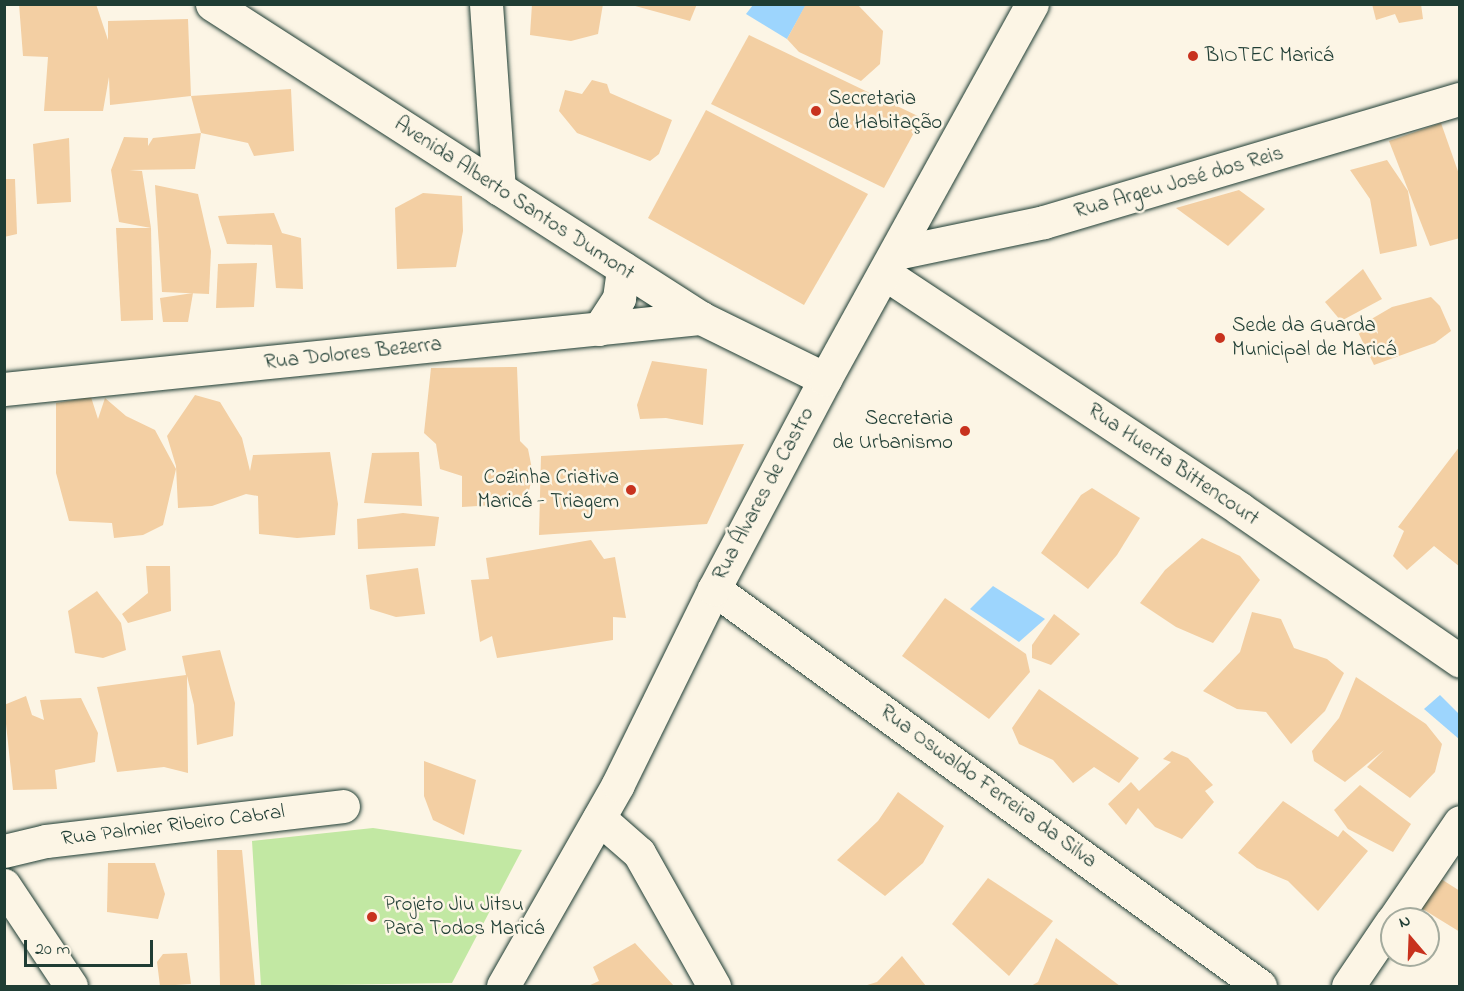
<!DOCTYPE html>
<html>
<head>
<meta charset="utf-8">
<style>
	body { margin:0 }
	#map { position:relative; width:1464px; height:991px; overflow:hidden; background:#fcf5e5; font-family:"Indie Flower",sans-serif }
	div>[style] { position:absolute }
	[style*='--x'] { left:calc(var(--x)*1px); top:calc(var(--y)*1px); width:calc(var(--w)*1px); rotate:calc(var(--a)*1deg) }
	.green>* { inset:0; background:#c2e8a3 }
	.water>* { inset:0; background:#9dd5fd }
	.building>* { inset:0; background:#f3cfa3 }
	.roads { filter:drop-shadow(0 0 2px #1f3d34) drop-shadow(0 0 2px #1f3d34) }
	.street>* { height:33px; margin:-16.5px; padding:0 16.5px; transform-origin:16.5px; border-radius:16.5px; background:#fcf5e5 }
	.secondary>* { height:33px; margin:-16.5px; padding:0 16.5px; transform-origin:16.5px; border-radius:16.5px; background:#fcf5e5 }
	.dots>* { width:16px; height:16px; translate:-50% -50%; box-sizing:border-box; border:3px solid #fcf5e5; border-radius:50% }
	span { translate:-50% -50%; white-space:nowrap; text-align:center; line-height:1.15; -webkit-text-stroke:5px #fcf5e5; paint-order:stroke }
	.poi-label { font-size:21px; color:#1f3d34 }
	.left { translate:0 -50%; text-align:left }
	.right { translate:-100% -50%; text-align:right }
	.street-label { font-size:21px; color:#1f3d34 }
	.frame { position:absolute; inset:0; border:6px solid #1f3d34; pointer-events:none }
	.north { position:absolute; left:1380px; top:907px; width:60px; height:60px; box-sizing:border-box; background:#fcf5e5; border:2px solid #a4ab9e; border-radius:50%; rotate:341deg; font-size:16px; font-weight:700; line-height:24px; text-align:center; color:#1f3d34 }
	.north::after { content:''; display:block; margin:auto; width:21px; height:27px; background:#c8321e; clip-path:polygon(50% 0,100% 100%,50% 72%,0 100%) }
	.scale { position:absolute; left:24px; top:940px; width:129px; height:27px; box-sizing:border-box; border:3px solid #1f3d34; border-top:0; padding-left:8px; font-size:18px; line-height:21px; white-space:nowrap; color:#1f3d34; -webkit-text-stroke:4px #fcf5e5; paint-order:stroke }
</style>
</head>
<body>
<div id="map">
	<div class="green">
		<i style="clip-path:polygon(373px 828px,522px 850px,452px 983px,261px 986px,252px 841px)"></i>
	</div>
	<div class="water">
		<i style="clip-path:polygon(753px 5px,806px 5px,787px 39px,746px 14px)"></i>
		<i style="clip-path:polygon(993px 586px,1045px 619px,1019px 642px,970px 609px)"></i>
		<i style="clip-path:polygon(1440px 695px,1459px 714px,1459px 739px,1424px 709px)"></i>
	</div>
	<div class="building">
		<i style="clip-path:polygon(19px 4px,96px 4px,108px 40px,108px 21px,188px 19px,191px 96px,291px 89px,294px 151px,254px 156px,248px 143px,201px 133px,191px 96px,110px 105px,109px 77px,103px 111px,44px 111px,48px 57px,23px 56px)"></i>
		<i style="clip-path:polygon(532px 4px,603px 4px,598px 34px,571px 41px,530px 35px)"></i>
		<i style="clip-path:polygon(628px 4px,697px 4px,690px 21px)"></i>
		<i style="clip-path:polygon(806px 4px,857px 4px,883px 31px,880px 64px,861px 81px,799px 52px,787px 39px)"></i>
		<i style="clip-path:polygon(1372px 4px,1421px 4px,1423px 19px,1399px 23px,1395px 14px,1376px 20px)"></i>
		<i style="clip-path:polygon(749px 35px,922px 118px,884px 188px,711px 104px)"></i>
		<i style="clip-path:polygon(592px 80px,607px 84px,610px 93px,672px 120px,659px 154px,650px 161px,577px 133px,559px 111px,565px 90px,582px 94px)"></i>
		<i style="clip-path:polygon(706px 110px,868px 194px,804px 305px,648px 218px)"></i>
		<i style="clip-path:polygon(1441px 123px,1460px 177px,1460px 238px,1430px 246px,1389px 141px)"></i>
		<i style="clip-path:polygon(201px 133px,195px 169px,129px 170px,142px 171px,151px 228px,119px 222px,111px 170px,124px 137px,148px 138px,148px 146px,153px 138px)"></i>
		<i style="clip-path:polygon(69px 138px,71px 202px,37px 204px,33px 144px)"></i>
		<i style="clip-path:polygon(1387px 160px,1408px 191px,1417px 246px,1380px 254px,1370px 199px,1350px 170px)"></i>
		<i style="clip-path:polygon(4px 179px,15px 179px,17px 234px,4px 237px)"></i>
		<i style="clip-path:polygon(155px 185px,198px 194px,211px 251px,209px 294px,162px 292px)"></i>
		<i style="clip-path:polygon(1239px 190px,1265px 209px,1228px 246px,1176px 208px)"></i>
		<i style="clip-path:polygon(423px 193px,462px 196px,463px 231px,456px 267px,397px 269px,395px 208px)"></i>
		<i style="clip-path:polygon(274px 213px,282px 233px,301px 238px,303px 289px,276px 288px,272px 245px,227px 244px,218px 216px)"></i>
		<i style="clip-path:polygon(116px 228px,151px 228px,153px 320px,121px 321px)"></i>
		<i style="clip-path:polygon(257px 263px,254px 307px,216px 308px,218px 264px)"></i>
		<i style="clip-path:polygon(1363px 269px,1382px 299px,1341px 321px,1325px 302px)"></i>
		<i style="clip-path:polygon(193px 293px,188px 322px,163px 322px,160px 298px)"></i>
		<i style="clip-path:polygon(1431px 297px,1440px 306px,1451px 331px,1435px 343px,1374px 365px,1356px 328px,1392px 307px)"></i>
		<i style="clip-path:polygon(652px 361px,707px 369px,703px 425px,666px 418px,640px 419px,637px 405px)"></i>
		<i style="clip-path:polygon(517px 367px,520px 441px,528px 449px,533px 474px,526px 503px,462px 507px,462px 476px,440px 469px,436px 444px,424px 433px,431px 368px)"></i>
		<i style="clip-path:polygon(195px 395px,220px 402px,242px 438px,250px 471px,253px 455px,330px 452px,338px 504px,335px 535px,297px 538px,259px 534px,258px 496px,246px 494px,212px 506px,178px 508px,176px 466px,167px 436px)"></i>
		<i style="clip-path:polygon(91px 397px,98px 419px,105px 398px,126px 416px,155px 430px,176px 469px,163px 525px,143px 535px,114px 538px,112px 523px,69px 521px,56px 473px,56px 403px)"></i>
		<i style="clip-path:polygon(744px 444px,707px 524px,539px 535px,541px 456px)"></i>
		<i style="clip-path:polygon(1460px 446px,1460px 567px,1434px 546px,1407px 570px,1393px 556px,1404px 531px,1398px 527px)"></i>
		<i style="clip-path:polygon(419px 452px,422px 506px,364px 503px,372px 453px)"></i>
		<i style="clip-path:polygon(1092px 488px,1140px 518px,1117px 555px,1088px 589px,1041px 553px,1081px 495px)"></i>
		<i style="clip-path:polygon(403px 513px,439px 517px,435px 546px,358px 549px,357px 519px)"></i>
		<i style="clip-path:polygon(1202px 538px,1240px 556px,1260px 580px,1213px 643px,1176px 627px,1140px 603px,1165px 570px)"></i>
		<i style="clip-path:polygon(591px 540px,604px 559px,615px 557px,626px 618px,613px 617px,613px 640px,497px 658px,492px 636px,480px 642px,471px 580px,489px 579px,486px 558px)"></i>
		<i style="clip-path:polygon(146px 566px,170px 566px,171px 611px,128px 623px,122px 614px,148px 593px)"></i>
		<i style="clip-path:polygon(418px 568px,425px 614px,396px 617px,370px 609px,366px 575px)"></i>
		<i style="clip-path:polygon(97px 591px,121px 623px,126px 650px,103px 658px,75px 653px,68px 611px)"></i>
		<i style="clip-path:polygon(945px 598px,1026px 654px,1030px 672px,989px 719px,902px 656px)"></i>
		<i style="clip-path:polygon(1252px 612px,1281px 619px,1294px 648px,1327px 659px,1344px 673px,1325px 711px,1291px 744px,1266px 712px,1237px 709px,1203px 691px,1240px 652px)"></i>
		<i style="clip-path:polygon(1054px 614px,1080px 634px,1051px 665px,1032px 658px,1032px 645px)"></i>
		<i style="clip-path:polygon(220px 650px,235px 703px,233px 736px,197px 745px,194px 705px,187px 676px,188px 773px,164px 767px,117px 772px,97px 687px,186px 675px,182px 656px)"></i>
		<i style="clip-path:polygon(1356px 677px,1426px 724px,1442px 744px,1435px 772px,1410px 798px,1367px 767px,1384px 750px,1345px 782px,1314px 761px,1312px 751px,1339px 718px)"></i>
		<i style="clip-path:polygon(1039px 689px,1139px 758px,1119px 783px,1094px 767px,1073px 783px,1053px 760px,1019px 744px,1012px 728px)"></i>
		<i style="clip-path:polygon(26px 696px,32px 715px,44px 720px,40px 700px,81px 698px,98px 733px,95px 762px,55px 770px,57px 789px,13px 790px,4px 705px)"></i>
		<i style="clip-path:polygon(1172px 751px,1188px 758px,1213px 785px,1205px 791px,1214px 802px,1182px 839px,1155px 827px,1138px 808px,1126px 825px,1108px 804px,1131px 782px,1139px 791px,1171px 762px,1163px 759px)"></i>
		<i style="clip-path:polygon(424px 761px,476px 780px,464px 835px,433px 820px,424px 796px)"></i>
		<i style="clip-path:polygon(1360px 785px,1411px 824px,1393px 852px,1348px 829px,1334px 810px)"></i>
		<i style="clip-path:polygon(898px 792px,944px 826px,923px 863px,885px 896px,837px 860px,878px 821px)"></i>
		<i style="clip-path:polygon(1283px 801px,1338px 837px,1343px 830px,1368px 851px,1318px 911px,1288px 881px,1257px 868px,1238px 853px)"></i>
		<i style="clip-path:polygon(217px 850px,242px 850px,255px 986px,220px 986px)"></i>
		<i style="clip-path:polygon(108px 863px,155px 863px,165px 894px,158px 919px,107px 912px)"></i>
		<i style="clip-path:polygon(988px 878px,1053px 921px,1009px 976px,952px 924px)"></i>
		<i style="clip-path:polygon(1441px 879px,1460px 891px,1460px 932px,1421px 908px)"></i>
		<i style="clip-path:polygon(1056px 938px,1120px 986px,1031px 986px,1038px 982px)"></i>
		<i style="clip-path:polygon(635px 943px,674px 986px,588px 986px,599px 981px,593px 967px)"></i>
		<i style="clip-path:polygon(187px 953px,191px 984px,160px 986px,157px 962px,163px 954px)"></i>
		<i style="clip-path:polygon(902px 956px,926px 986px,864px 986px,877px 982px)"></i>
	</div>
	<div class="roads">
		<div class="street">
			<i style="--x:212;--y:4;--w:581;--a:32.71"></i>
			<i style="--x:701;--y:318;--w:138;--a:26.2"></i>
			<i style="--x:486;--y:4;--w:185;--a:86"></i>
			<i style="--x:896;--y:253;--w:151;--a:-11.8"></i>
			<i style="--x:1044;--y:222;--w:434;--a:-16.5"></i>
			<i style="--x:884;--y:273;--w:427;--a:33.5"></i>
			<i style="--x:1240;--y:509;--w:267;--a:34.6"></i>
			<i style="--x:599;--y:329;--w:37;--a:-57"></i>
			<i style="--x:619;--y:298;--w:30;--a:-82"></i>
			<i style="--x:4;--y:389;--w:701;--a:-5.82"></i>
			<i style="--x:714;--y:589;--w:675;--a:36.02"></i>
			<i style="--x:599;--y:818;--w:53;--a:41.2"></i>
			<i style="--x:639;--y:853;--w:153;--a:60.6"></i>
			<i style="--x:4;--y:851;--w:43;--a:-13.4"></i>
			<i style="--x:46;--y:841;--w:299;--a:-6.7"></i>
			<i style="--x:4;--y:885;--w:121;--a:56.4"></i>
			<i style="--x:1394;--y:919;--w:117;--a:-55.8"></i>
			<i style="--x:1348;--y:986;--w:78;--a:-55.9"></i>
		</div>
		<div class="secondary">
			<i style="--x:503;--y:986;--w:232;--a:-60.3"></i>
			<i style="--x:618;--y:784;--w:217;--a:-63.8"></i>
			<i style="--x:714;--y:589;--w:238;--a:-62.1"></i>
			<i style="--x:825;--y:379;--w:428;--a:-61.1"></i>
		</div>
	</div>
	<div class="dots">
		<i style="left:1193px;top:56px;background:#c8321e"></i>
		<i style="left:816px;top:111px;background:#c8321e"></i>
		<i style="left:1220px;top:338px;background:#c8321e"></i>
		<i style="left:965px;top:431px;background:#c8321e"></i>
		<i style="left:631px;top:490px;background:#c8321e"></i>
		<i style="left:372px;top:917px;background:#c8321e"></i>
	</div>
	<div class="poi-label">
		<span class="left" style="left:1205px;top:56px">BIOTEC Maricá</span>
		<span class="left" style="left:828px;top:111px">Secretaria<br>de Habitação</span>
		<span class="left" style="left:1232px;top:338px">Sede da Guarda<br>Municipal de Maricá</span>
		<span class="right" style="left:953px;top:431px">Secretaria<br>de Urbanismo</span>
		<span class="right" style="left:619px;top:490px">Cozinha Criativa<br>Maricá - Triagem</span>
		<span class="left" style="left:384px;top:917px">Projeto Jiu Jitsu<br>Para Todos Maricá</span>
	</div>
	<div class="street-label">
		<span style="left:1179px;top:183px;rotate:-16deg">Rua Argeu José dos Reis</span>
		<span style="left:514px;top:199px;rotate:33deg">Avenida Alberto Santos Dumont</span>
		<span style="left:353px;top:354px;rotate:-6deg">Rua Dolores Bezerra</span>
		<span style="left:1173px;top:465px;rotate:34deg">Rua Huerta Bittencourt</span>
		<span style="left:764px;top:494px;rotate:-62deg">Rua Álvares de Castro</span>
		<span style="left:988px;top:787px;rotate:36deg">Rua Oswaldo Ferreira da Silva</span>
		<span style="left:173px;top:826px;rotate:-7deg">Rua Palmier Ribeiro Cabral</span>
	</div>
	<div class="frame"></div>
	<div class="north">N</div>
	<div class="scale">20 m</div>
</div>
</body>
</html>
